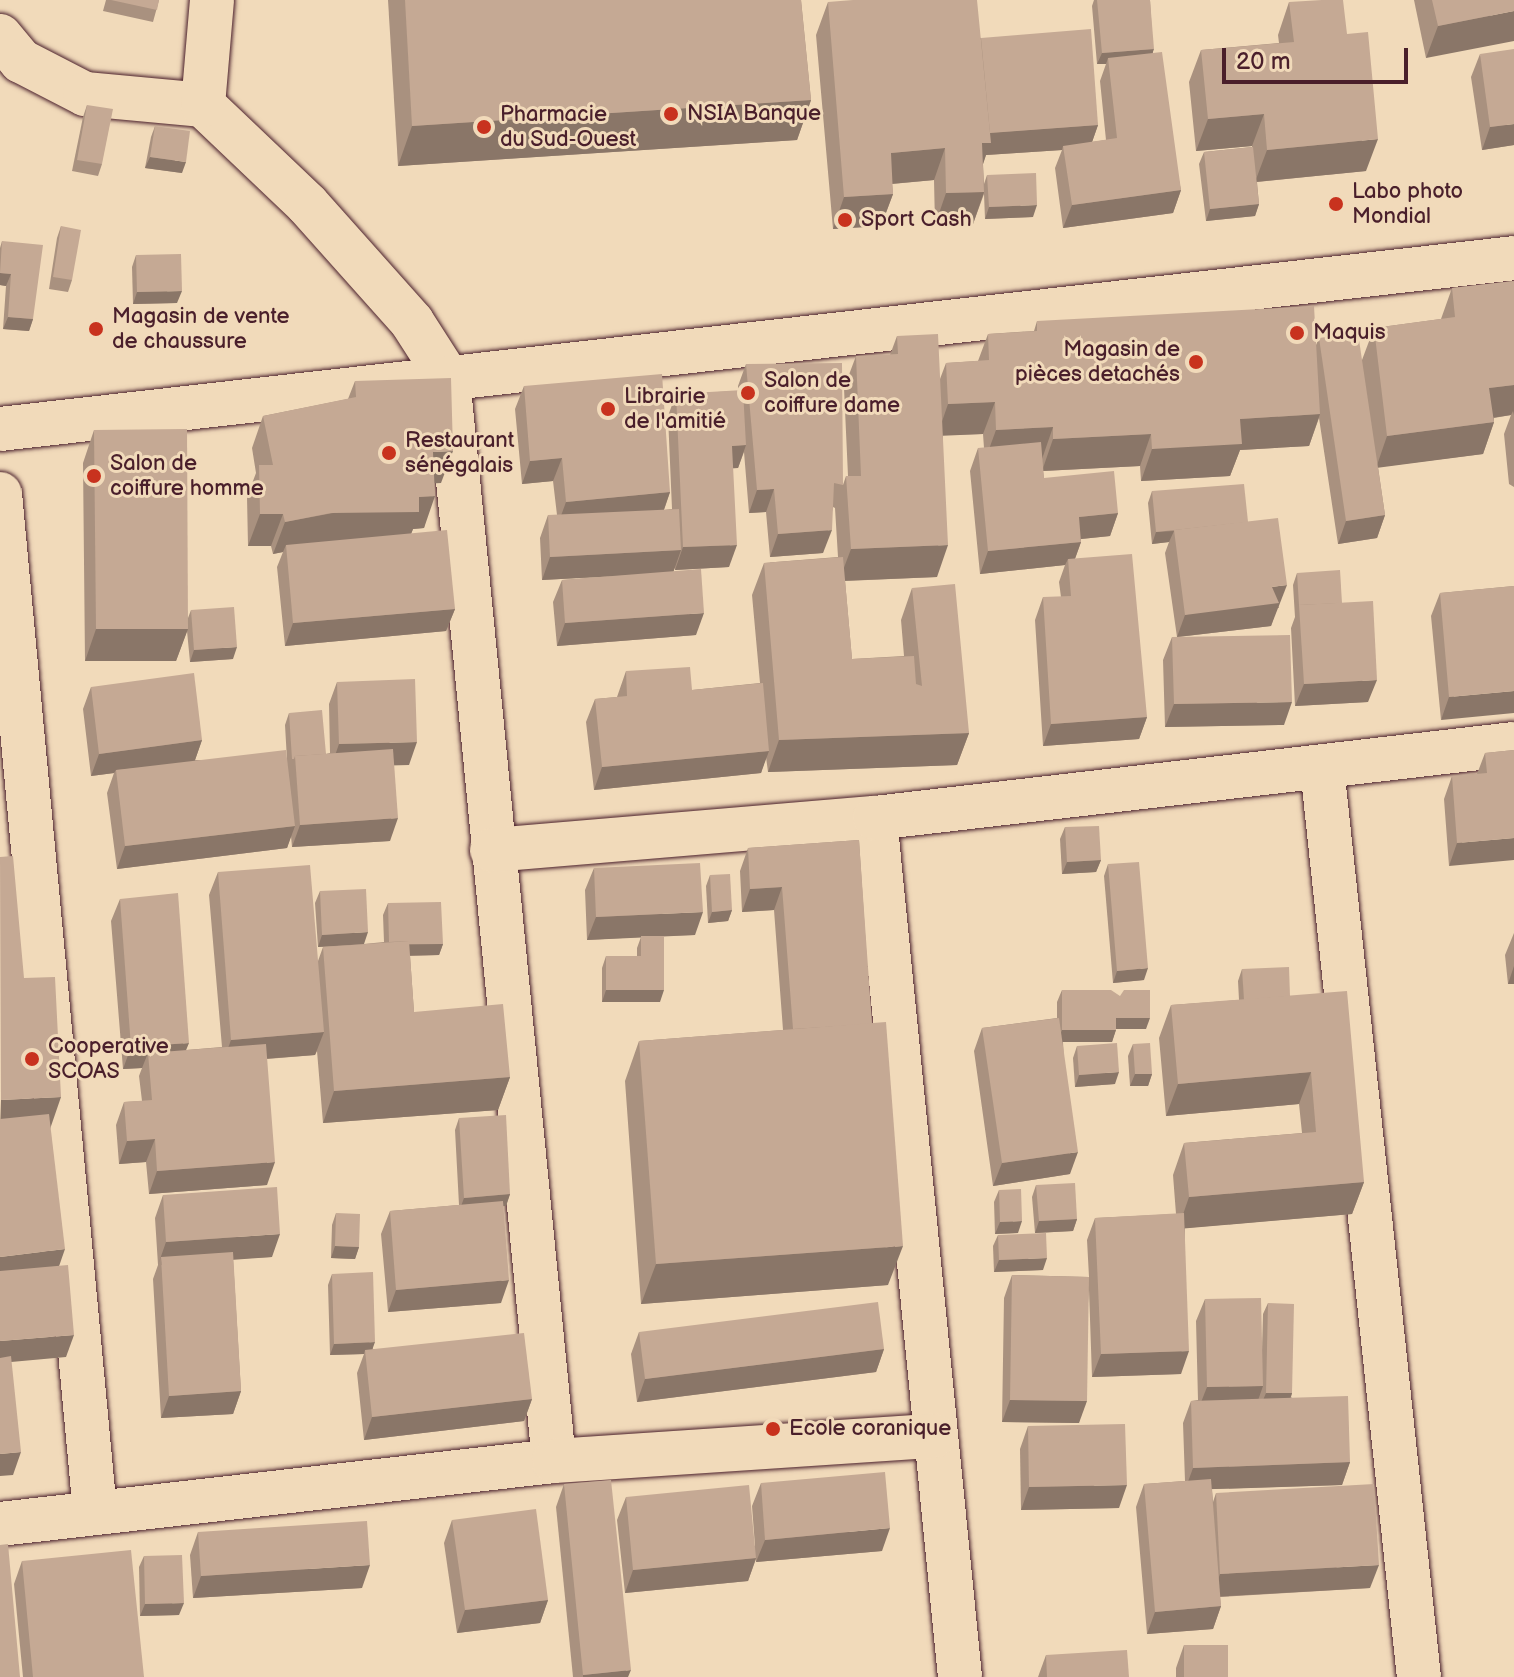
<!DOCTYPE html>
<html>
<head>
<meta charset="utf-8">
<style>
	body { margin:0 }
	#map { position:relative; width:1514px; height:1677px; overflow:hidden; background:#f1daba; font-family:"Balsamiq Sans",sans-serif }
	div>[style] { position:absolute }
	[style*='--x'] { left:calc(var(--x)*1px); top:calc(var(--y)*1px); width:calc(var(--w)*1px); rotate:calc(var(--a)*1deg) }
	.roads { filter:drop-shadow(0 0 2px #4a1f2b) drop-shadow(0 0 2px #4a1f2b) }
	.minor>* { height:44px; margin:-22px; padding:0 22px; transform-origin:22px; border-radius:22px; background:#f1daba }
	.tertiary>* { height:44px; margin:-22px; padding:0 22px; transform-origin:22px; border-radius:22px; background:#f1daba }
	.wall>* { inset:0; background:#a9917f }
	.shaded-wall>* { inset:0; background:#8a7668 }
	.building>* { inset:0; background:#c5a994 }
	.dots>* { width:22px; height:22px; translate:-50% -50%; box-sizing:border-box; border:4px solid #f1daba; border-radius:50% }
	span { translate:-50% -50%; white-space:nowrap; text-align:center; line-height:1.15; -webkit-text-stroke:6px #f1daba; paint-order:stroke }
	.poi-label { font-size:22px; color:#4a1f2b }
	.left { translate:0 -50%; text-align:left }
	.right { translate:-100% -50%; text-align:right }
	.scale { position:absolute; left:1222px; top:48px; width:186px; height:36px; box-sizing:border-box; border:4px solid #4a1f2b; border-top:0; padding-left:10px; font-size:24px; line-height:28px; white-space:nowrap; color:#4a1f2b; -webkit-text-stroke:6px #f1daba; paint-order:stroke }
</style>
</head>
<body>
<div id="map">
	<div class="roads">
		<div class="minor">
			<i style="--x:0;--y:36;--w:33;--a:50"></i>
			<i style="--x:21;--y:61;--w:72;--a:27.3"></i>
			<i style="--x:85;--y:94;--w:119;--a:5.3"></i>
			<i style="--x:203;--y:105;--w:144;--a:43.6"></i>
			<i style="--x:307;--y:204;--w:158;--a:48.3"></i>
			<i style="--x:412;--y:322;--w:67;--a:57.3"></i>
			<i style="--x:448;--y:378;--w:1088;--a:84.41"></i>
			<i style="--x:203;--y:105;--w:105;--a:-85.1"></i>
			<i style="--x:0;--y:494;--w:1023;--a:84.67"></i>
			<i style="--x:1322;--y:767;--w:915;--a:83.92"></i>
			<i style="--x:875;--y:818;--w:863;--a:84.35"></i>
			<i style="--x:492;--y:850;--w:384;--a:-4.8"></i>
			<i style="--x:875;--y:818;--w:643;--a:-6.61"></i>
			<i style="--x:0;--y:1524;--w:558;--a:-6.49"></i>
			<i style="--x:554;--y:1461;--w:381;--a:-3.8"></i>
		</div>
		<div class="tertiary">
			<i style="--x:0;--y:429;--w:1524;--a:-6.44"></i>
		</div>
	</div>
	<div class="wall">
		<i style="clip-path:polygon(106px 0,159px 0,153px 22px,103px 11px)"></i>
		<i style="clip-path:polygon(388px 0,801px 0,811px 100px,797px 140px,398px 166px)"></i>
		<i style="clip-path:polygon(1094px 0,1150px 0,1153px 53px,1181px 190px,1173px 213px,1063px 228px,1055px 168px,1062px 150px,986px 155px,983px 164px,984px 184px,987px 175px,1033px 217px,985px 219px,984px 194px,973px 224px,935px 225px,934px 180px,892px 184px,893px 194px,881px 226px,833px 229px,816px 35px,828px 2px,981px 38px,1098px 125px,1092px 142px,1106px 140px,1100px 81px,1106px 64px,1097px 64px,1092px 6px)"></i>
		<i style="clip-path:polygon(1414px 0,1514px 0,1426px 58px)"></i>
		<i style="clip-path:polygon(1289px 2px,1347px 34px,1366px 171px,1257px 182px,1259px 204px,1255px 216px,1206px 221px,1199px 164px,1204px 152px,1252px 147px,1252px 146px,1196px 151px,1189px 82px,1201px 50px,1279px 43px,1278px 35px)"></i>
		<i style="clip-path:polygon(1480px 54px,1514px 145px,1482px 150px,1471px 77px)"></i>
		<i style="clip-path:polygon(87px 105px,102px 164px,98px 176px,72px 171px,83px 117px)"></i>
		<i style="clip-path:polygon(155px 126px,182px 173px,145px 168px,151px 137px)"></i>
		<i style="clip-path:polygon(61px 226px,72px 280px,68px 292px,49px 289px,57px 238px)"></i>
		<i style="clip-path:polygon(2px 241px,33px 319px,29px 331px,3px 329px,6px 286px,0 285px,0 248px)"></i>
		<i style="clip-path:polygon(136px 255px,177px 303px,133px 304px,132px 267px)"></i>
		<i style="clip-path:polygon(1514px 281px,1514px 487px,1509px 484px,1504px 434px,1511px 415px,1494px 418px,1494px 422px,1483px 454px,1378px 467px,1385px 515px,1377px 538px,1338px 544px,1319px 418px,1309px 446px,1240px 450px,1230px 476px,1141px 481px,1140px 466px,1043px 471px,1044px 478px,1118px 513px,1110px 536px,1081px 539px,1081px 542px,1075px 559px,1147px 717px,1139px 739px,1043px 746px,1035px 620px,1043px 597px,1061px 597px,1059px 582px,1065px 565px,980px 574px,970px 471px,978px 448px,984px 448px,983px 434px,943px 435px,937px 577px,845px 581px,852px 659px,904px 656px,901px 620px,912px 588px,969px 733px,957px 765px,768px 772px,766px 757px,761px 773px,594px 790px,586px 722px,595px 699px,617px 697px,626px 671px,692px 690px,760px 683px,752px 595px,764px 563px,838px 557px,835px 508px,833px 507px,823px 553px,770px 557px,766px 512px,749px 513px,744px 452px,738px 468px,733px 468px,729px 567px,675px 570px,675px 567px,673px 572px,696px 635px,557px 646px,553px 602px,562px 580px,617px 576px,542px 580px,540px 538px,548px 515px,557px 515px,553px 481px,522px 484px,515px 409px,524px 386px,670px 492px,664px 510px,672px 509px,668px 416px,676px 394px,738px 391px,738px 386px,746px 364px,843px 485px,846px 476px,848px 476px,844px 388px,856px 356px,890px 355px,897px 336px,940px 379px,946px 363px,978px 361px,988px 334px,1034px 331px,1037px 321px,1316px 345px,1319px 338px,1362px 360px,1374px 328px,1441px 319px,1452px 288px)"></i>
		<i style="clip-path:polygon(355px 381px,441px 483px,435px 483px,424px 528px,413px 529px,411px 534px,455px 609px,446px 631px,285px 646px,277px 567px,283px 552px,273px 554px,271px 546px,248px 546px,247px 497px,256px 473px,252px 448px,263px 416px,348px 399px)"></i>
		<i style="clip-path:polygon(94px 430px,188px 618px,191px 610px,233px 659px,190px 662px,187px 631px,176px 661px,85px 661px,83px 463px)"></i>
		<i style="clip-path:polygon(1152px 491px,1248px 522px,1279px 608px,1277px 608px,1271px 626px,1178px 637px,1284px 725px,1165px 727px,1163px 660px,1172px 637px,1177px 637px,1165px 553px,1169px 542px,1152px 544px,1148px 503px)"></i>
		<i style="clip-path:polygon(1297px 573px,1342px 603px,1368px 702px,1295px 706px,1291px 628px,1295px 617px,1293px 585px)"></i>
		<i style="clip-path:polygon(1514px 586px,1441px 720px,1431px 616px,1440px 593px)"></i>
		<i style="clip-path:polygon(337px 682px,409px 765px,394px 765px,390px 841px,292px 847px,291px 836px,287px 848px,117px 869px,107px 793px,114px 773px,91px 776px,83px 709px,91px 687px,202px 740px,195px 760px,287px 760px,285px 725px,289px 713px,326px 754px,330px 753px,329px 704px)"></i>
		<i style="clip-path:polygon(1514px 750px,1449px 866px,1444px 799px,1452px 776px,1477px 774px,1485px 753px)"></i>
		<i style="clip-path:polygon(1065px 827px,1101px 860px,1096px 872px,1062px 874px,1060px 839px)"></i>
		<i style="clip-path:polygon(859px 840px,888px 1285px,641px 1304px,625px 1081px,639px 1041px,783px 1030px,774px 910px,742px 912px,740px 871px,748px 848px)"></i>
		<i style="clip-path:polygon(1108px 864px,1144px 980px,1113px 983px,1104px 876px)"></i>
		<i style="clip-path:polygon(594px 868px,695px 935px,661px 936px,660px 1002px,602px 1002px,602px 968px,606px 956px,637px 956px,637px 948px,641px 937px,587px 940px,585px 890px)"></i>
		<i style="clip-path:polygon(218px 872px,318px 961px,323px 947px,351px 945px,318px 947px,315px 903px,320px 891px,364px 944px,384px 942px,383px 915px,388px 903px,443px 944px,439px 955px,410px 956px,414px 1012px,510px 1077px,498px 1110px,323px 1123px,317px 1051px,315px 1055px,267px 1059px,267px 1185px,149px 1194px,146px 1162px,119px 1164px,116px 1125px,124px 1102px,142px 1101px,139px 1076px,142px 1068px,123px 1069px,111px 921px,120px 899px,186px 1050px,222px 1047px,209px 895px)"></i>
		<i style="clip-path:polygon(710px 875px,732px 910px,728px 921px,708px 923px,706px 886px)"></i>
		<i style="clip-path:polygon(1514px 933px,1514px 984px,1508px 984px,1505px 955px)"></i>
		<i style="clip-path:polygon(1242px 969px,1290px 996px,1364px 1182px,1352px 1214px,1185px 1228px,1181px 1374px,1092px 1377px,1089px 1290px,1079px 1423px,1002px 1422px,1004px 1298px,1012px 1275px,1089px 1277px,1087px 1240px,1095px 1218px,1176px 1214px,1173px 1175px,1184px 1143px,1302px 1133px,1299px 1104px,1166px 1116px,1159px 1038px,1171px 1005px,1239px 1000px,1238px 981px)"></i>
		<i style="clip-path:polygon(1062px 990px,1146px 1029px,1116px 1029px,1112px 1042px,1063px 1042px,1070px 1174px,993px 1186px,974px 1051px,982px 1028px,1057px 1018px,1057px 1002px)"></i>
		<i style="clip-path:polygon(1133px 1044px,1152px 1074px,1148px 1086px,1130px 1086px,1128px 1056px)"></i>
		<i style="clip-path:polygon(1077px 1046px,1115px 1084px,1075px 1087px,1073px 1058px)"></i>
		<i style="clip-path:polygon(459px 1118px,510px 1194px,506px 1206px,503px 1206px,501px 1303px,388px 1312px,381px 1234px,390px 1211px,459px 1205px,455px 1130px)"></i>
		<i style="clip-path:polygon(1036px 1185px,1077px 1219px,1073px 1231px,1035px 1233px,1032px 1197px)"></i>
		<i style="clip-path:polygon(999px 1190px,1018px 1233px,995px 1234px,994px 1202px)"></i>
		<i style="clip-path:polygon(163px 1195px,272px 1257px,233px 1259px,241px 1391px,233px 1414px,161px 1418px,153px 1279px,158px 1265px,155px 1218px)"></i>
		<i style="clip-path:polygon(336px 1213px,359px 1247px,355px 1259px,331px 1258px,332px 1225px)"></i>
		<i style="clip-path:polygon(998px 1235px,1043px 1270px,994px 1272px,993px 1246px)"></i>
		<i style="clip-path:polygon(332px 1274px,373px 1349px,532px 1399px,524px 1421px,364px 1440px,357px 1373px,364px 1354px,330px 1355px,328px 1285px)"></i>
		<i style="clip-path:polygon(1205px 1299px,1262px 1350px,1263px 1314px,1268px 1303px,1292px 1393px,1291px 1397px,1350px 1462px,1342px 1485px,1212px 1489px,1213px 1502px,1216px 1493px,1370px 1588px,1220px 1597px,1221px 1606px,1213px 1629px,1147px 1634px,1136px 1507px,1144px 1484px,1185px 1481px,1183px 1423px,1191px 1401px,1198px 1400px,1196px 1321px)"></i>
		<i style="clip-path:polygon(639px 1332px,884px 1349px,876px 1372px,637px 1402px,631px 1354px)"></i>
		<i style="clip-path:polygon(1028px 1426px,1119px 1508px,1021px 1510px,1020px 1449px)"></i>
		<i style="clip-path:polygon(761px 1483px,882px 1551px,756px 1562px,756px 1559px,748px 1581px,625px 1593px,617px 1520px,626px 1497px,755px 1546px,752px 1506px)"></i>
		<i style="clip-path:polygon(564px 1484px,628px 1677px,573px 1677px,556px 1507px)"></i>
		<i style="clip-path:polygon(452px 1520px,548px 1600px,540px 1623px,457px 1633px,444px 1543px)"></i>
		<i style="clip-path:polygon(198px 1532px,362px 1588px,193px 1598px,190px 1555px)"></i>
		<i style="clip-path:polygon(144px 1556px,179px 1615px,140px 1616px,139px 1567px)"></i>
		<i style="clip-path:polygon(22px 1561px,144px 1677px,23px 1677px,14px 1584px)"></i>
		<i style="clip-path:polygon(1184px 1645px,1228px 1677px,1176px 1677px,1176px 1668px)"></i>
		<i style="clip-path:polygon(1046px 1655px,1129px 1677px,1038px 1677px)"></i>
	</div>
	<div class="shaded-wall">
		<i style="clip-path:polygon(1514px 11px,1514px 41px,1426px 58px,1438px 26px)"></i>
		<i style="clip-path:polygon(1154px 49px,1150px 60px,1108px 58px,1106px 64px,1097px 64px,1102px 53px)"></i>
		<i style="clip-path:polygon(811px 100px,797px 140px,398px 166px,412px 126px)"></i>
		<i style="clip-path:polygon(1264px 114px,1252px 146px,1196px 151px,1208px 119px)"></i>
		<i style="clip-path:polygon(1514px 124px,1514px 145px,1482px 150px,1490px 127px)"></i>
		<i style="clip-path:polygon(1098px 125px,1090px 148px,1063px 146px,1062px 150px,986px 155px,979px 176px,982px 143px,987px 133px)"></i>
		<i style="clip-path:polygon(1378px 139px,1366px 171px,1255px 182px,1267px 150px)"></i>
		<i style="clip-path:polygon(945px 148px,934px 180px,879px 185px,891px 153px)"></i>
		<i style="clip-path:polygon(150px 157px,186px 162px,182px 173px,145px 168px)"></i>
		<i style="clip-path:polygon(1181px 190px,1173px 213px,1063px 228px,1072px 205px)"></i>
		<i style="clip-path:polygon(984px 192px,973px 224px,935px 225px,946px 193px)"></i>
		<i style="clip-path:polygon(893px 194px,881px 226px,833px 229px,844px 197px)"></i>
		<i style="clip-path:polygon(1259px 204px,1255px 216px,1206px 221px,1210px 209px)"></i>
		<i style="clip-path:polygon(1037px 205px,1033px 217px,985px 219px,989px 207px)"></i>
		<i style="clip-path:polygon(0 273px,11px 274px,6px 286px,0 285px)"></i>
		<i style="clip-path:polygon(182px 291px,177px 303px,133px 304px,137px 292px)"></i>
		<i style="clip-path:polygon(8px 317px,33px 319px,29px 331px,3px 329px)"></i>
		<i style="clip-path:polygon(1514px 385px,1514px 415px,1513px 411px,1511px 415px,1478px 420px,1489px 388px)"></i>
		<i style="clip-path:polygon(995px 402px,983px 434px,937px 436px,948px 404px)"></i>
		<i style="clip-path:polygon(1320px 414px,1309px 446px,1240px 450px,1230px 476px,1141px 481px,1152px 449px,1240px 419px)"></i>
		<i style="clip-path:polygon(1494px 422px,1483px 454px,1376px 468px,1387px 436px)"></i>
		<i style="clip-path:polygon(1053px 427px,1042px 459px,984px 463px,996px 430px)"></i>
		<i style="clip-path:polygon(1151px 434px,1140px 466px,1042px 471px,1053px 439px)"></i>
		<i style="clip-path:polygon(746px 445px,738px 468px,723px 469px,732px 446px)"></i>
		<i style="clip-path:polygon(453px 451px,441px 483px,422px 484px,433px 452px)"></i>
		<i style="clip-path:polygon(562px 458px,553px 481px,522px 484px,530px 461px)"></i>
		<i style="clip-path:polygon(774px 489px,766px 512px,749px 513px,757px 490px)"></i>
		<i style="clip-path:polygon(670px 492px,662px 515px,558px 524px,566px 502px)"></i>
		<i style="clip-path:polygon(435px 496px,424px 528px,413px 529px,407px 544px,286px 545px,283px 552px,273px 554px,285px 522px,419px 497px)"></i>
		<i style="clip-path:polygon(1118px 513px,1110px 536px,1071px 540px,1079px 517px)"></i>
		<i style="clip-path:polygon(260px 514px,283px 514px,271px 546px,248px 546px)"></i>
		<i style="clip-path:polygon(1385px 515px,1377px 538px,1338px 544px,1346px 521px)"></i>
		<i style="clip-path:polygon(832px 530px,823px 553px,770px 557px,778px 534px)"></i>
		<i style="clip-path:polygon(1174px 531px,1169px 542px,1152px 544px,1156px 532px)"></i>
		<i style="clip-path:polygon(1081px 542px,1073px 564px,1068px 559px,1065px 565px,980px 574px,988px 551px)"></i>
		<i style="clip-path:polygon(737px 545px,729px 567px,675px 570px,683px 547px)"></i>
		<i style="clip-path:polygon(948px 545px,937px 577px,839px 581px,851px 549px)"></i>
		<i style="clip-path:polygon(681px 550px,673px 573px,542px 580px,550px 557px)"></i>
		<i style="clip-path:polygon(1287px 585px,1271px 626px,1177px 637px,1185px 615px,1272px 587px)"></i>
		<i style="clip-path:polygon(455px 609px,446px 631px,285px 646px,293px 623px)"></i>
		<i style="clip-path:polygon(704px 613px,696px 635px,557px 646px,565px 623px)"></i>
		<i style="clip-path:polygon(96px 629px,188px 629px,176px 661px,85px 661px)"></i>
		<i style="clip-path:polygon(237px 647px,233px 659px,190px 662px,194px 650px)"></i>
		<i style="clip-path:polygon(1377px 680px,1368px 702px,1295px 706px,1304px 684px)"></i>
		<i style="clip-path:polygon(1514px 691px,1514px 713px,1441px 720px,1449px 697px)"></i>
		<i style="clip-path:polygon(1292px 702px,1284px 725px,1165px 727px,1174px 704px)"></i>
		<i style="clip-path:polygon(1147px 717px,1139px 739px,1043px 746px,1051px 724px)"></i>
		<i style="clip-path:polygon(969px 733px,957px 765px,768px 772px,779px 740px)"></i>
		<i style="clip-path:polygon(202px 740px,194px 763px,116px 770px,114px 773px,91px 776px,99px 754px)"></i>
		<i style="clip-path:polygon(417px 742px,409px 765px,331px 767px,339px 744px)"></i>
		<i style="clip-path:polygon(769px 751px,761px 773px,594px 790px,602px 767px)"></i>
		<i style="clip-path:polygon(398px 818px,390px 841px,292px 847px,300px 825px)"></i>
		<i style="clip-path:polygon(295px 826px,287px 848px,117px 869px,125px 846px)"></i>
		<i style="clip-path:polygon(1514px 838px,1514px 860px,1449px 866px,1457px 843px)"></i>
		<i style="clip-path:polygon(1101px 860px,1096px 872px,1062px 874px,1067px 862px)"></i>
		<i style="clip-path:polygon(782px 887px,774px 910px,742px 912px,750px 889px)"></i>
		<i style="clip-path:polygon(732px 910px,728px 921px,708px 923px,712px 912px)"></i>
		<i style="clip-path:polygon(703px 912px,695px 935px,587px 940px,596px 917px)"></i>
		<i style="clip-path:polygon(368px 932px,364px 944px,318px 947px,322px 935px)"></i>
		<i style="clip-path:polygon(443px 944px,439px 955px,384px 956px,389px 945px)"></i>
		<i style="clip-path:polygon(1514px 966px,1514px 984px,1508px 984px)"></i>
		<i style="clip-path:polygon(1148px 968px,1144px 980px,1113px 983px,1117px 971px)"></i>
		<i style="clip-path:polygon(606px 990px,664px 990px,660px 1002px,602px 1002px)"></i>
		<i style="clip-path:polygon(1116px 1018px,1150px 1018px,1146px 1029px,1112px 1029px)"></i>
		<i style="clip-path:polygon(1062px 1030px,1116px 1030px,1112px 1042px,1057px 1042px)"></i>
		<i style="clip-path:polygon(324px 1032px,315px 1055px,223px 1062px,231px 1040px)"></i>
		<i style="clip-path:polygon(189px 1043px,180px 1065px,148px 1053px,142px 1068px,123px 1069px,131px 1047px)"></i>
		<i style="clip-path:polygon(1119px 1072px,1115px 1084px,1075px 1087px,1079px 1075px)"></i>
		<i style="clip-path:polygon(1311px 1072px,1299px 1104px,1166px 1116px,1178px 1084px)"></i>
		<i style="clip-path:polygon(1135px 1074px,1152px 1074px,1148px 1086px,1130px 1086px)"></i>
		<i style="clip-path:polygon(510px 1077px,498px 1110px,323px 1123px,334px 1091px)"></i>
		<i style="clip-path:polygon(61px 1097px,50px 1129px,0 1132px,1px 1100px)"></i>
		<i style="clip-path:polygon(155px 1139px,146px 1162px,119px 1164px,127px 1141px)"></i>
		<i style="clip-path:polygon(1078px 1152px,1070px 1174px,993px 1186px,1002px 1163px)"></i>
		<i style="clip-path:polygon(275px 1162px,267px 1185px,149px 1194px,157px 1171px)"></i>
		<i style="clip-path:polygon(1364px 1182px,1352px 1214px,1178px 1229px,1189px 1197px)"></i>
		<i style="clip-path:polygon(510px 1194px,506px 1206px,460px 1209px,464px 1198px)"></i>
		<i style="clip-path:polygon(1077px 1219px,1073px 1231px,1035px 1233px,1039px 1221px)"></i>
		<i style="clip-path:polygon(1022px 1221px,1018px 1233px,995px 1234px,1000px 1222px)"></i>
		<i style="clip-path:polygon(280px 1234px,272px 1257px,161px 1265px,161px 1257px,158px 1265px,166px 1242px)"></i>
		<i style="clip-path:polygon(335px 1246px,359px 1247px,355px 1259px,331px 1258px)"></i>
		<i style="clip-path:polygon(903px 1246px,888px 1285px,641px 1304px,656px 1264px)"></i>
		<i style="clip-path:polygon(65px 1249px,57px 1272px,0 1279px,0 1257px)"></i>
		<i style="clip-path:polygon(1047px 1258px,1043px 1270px,994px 1272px,999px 1260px)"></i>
		<i style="clip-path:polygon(509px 1280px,501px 1303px,388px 1312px,396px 1290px)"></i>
		<i style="clip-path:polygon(74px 1335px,66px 1357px,0 1363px,0 1341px)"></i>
		<i style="clip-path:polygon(375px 1342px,371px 1353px,365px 1350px,364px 1354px,330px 1355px,334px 1344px)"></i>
		<i style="clip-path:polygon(884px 1349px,876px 1372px,637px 1402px,645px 1379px)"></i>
		<i style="clip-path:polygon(1189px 1351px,1181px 1374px,1092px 1377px,1101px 1354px)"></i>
		<i style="clip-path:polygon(1263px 1386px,1255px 1409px,1198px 1410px,1207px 1387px)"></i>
		<i style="clip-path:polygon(241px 1391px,233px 1414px,161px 1418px,169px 1396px)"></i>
		<i style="clip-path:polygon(1266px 1393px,1292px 1393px,1288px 1405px,1261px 1405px)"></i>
		<i style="clip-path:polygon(532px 1399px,524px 1421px,364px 1440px,372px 1417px)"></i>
		<i style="clip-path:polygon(1010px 1400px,1087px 1401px,1079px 1423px,1002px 1422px)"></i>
		<i style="clip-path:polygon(21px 1452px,13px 1475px,0 1476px,0 1454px)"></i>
		<i style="clip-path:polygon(1350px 1462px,1342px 1485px,1185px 1490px,1193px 1468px)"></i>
		<i style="clip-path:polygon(1127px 1485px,1119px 1508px,1021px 1510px,1029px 1487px)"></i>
		<i style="clip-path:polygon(890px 1528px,882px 1551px,756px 1562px,765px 1540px)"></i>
		<i style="clip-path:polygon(756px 1558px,748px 1581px,625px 1593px,633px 1570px)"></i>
		<i style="clip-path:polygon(370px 1565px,362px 1588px,193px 1598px,201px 1576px)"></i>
		<i style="clip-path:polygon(1379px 1565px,1370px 1588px,1212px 1597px,1220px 1574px)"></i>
		<i style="clip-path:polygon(548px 1600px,540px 1623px,457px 1633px,465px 1610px)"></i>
		<i style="clip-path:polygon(184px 1603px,179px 1615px,140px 1616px,145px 1604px)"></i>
		<i style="clip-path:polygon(1221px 1606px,1213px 1629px,1147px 1634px,1155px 1612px)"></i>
		<i style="clip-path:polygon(631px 1670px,628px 1677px,583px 1677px,583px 1675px)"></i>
	</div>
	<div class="building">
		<i style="clip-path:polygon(111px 0,159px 0,157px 10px)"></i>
		<i style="clip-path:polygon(405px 0,801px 0,811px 100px,412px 126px)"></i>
		<i style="clip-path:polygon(853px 0,977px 0,991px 143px,982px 143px,984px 192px,946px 193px,945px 148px,891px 153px,893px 194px,844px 197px,828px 2px)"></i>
		<i style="clip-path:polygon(1097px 0,1150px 0,1154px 49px,1102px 53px)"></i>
		<i style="clip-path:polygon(1322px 0,1343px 0,1347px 34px,1368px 32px,1378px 139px,1267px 150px,1264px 114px,1208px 119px,1201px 50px,1294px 42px,1289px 2px)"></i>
		<i style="clip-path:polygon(1432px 0,1514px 0,1514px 11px,1438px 26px)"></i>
		<i style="clip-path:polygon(1091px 29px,1098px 125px,990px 133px,981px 38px)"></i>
		<i style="clip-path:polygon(1514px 49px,1514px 124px,1490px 127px,1480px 54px)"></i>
		<i style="clip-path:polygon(1162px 52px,1181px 190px,1072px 205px,1063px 146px,1117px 138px,1108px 58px)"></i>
		<i style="clip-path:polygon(87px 105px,113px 109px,102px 164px,77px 160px)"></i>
		<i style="clip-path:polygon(155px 126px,190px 131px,186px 162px,150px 157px)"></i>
		<i style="clip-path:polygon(1253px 147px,1259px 204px,1210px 209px,1204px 152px)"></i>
		<i style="clip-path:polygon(1036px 173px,1037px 205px,989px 207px,987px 175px)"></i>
		<i style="clip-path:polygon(61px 226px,81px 230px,72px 280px,53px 277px)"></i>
		<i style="clip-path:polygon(2px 241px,43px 245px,33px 319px,8px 317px,11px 274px,0 273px)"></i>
		<i style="clip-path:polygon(181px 254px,182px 291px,137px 292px,136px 255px)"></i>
		<i style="clip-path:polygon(1514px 281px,1514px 385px,1489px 388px,1494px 422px,1387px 436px,1374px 328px,1455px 317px,1452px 288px)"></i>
		<i style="clip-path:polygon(1314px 306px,1320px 414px,1240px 419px,1242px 444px,1152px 449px,1151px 434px,1053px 439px,1053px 427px,996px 430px,995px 402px,948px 404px,946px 363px,989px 360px,988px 334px,1037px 331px,1037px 321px)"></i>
		<i style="clip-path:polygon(1358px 333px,1385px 515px,1346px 521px,1319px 338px)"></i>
		<i style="clip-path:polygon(938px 334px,948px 545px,851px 549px,846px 476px,861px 476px,856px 356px,898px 354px,897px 336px)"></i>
		<i style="clip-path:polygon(842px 363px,843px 485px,834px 483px,832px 530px,778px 534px,774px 489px,757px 490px,746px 364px)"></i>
		<i style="clip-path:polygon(662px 374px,670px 492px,566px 502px,562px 458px,530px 461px,524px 386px)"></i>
		<i style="clip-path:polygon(451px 378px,453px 451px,433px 452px,435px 496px,419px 497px,419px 512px,331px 513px,285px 522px,283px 514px,260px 514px,259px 465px,273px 465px,263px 416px,356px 397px,355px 381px)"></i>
		<i style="clip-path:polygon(743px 390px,746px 445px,732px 446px,737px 545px,683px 547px,676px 394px)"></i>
		<i style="clip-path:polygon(187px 429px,188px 629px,96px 629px,94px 430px)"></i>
		<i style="clip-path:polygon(1041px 442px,1044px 478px,1114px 471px,1118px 513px,1079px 517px,1081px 542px,988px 551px,978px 448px)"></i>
		<i style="clip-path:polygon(1244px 484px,1248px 522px,1156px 532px,1152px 491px)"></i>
		<i style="clip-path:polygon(679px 509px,681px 550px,550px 557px,548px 515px)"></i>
		<i style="clip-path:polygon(1278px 518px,1287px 585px,1272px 587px,1279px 603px,1185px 615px,1174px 530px)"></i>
		<i style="clip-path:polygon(447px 530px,455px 609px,293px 623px,286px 545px)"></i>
		<i style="clip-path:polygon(1132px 554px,1147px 717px,1051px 724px,1043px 597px,1071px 596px,1068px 559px)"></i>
		<i style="clip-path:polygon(843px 557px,852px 659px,914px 656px,916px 684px,922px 686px,912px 588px,955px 584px,969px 733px,779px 740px,764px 563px)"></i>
		<i style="clip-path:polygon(701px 569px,704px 613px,565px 623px,562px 580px)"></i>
		<i style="clip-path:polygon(1340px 570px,1342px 603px,1299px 605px,1297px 573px)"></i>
		<i style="clip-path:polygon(1514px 586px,1514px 691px,1449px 697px,1440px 593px)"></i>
		<i style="clip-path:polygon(1373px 601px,1377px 680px,1304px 684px,1299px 605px)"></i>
		<i style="clip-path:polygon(234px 607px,237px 647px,194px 650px,191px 610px)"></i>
		<i style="clip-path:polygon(1290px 635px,1292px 702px,1174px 704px,1172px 637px)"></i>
		<i style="clip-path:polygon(690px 667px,692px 690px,763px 683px,769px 751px,602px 767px,595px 699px,627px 696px,626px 671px)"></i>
		<i style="clip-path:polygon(194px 673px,202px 740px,99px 754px,91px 687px)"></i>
		<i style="clip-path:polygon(415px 679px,417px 742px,339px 744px,337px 682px)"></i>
		<i style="clip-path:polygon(322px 710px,326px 754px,295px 756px,294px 759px,292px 759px,289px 713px)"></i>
		<i style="clip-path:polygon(393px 749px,398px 818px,300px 825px,295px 756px)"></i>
		<i style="clip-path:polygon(286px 750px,295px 826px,125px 846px,116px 770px)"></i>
		<i style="clip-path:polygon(1514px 750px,1514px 838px,1457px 843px,1452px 776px,1487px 773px,1485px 753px)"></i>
		<i style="clip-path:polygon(1099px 826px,1101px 860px,1067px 862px,1065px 827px)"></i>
		<i style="clip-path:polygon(859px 840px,872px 1024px,793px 1029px,782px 887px,750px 889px,748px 848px)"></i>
		<i style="clip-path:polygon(13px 856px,24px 978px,55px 977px,61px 1097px,1px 1100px,0 857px)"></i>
		<i style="clip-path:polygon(1139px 862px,1148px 968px,1117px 971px,1108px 864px)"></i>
		<i style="clip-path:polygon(700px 863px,703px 912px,596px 917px,594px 868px)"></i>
		<i style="clip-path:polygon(310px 865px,324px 1032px,231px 1040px,218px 872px)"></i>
		<i style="clip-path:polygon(730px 874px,732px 910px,712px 912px,710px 875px)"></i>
		<i style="clip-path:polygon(366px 889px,368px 932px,322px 935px,320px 891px)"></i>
		<i style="clip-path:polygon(178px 893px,189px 1043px,131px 1047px,120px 899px)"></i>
		<i style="clip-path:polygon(441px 902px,443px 944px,409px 944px,409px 941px,389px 942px,388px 903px)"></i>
		<i style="clip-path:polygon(641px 936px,664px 936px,664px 990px,606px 990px,606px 956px,641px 956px)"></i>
		<i style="clip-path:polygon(409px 941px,414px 1012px,503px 1004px,510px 1077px,334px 1091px,323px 947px)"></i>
		<i style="clip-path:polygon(1289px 967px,1290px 996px,1244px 1000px,1242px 969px)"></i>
		<i style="clip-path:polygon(1062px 990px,1111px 990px,1120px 996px,1124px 990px,1150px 990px,1150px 1018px,1116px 1018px,1116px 1030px,1062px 1030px)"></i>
		<i style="clip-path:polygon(1347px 991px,1364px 1182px,1189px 1197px,1184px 1143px,1316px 1132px,1311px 1072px,1178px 1084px,1171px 1005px)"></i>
		<i style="clip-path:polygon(1059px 1018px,1078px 1152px,1002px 1163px,982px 1028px)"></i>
		<i style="clip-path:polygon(886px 1022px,903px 1246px,656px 1264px,639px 1041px)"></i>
		<i style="clip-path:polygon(1117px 1043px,1119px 1072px,1079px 1075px,1077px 1046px)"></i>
		<i style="clip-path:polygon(1150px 1043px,1152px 1074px,1135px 1074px,1133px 1044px)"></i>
		<i style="clip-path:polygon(266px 1044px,275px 1162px,157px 1171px,155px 1139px,127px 1141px,124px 1102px,152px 1100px,148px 1053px)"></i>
		<i style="clip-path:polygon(49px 1114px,65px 1249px,0 1257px,0 1119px)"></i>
		<i style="clip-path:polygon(506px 1115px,510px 1194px,464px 1198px,459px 1118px)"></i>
		<i style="clip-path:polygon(1075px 1183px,1077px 1219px,1039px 1221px,1036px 1185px)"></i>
		<i style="clip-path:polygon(277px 1187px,280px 1234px,166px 1242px,163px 1195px)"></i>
		<i style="clip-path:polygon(1021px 1189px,1022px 1221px,1000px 1222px,999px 1190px)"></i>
		<i style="clip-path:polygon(503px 1201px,509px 1280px,396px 1290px,390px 1211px)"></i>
		<i style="clip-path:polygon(336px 1213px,360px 1214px,359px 1247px,335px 1246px)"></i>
		<i style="clip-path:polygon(1184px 1213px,1189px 1351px,1101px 1354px,1095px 1218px)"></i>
		<i style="clip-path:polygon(1046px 1233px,1047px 1258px,999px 1260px,998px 1235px)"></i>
		<i style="clip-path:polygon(233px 1252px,241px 1391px,169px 1396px,161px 1257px)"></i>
		<i style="clip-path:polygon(68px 1265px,74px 1335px,0 1341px,0 1271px)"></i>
		<i style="clip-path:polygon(373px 1272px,375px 1342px,334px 1344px,332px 1274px)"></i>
		<i style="clip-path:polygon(1012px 1275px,1089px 1277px,1087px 1401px,1010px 1400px)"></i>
		<i style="clip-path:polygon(1261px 1298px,1263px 1386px,1207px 1387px,1205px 1299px)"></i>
		<i style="clip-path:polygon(878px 1302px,884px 1349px,645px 1379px,639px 1332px)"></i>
		<i style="clip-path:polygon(1268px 1303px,1294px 1304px,1292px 1393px,1266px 1393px)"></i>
		<i style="clip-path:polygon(524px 1333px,532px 1399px,372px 1417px,365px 1350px)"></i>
		<i style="clip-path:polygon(11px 1356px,21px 1452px,0 1454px,0 1358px)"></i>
		<i style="clip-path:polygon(1348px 1396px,1350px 1462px,1193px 1468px,1191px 1401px)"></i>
		<i style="clip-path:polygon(1125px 1424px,1127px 1485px,1029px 1487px,1028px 1426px)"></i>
		<i style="clip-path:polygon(885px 1472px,890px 1528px,765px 1540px,761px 1483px)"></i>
		<i style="clip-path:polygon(1211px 1479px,1221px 1606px,1155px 1612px,1144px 1484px)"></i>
		<i style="clip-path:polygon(611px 1480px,631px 1670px,583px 1675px,564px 1484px)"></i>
		<i style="clip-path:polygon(1374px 1484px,1379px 1565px,1220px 1574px,1216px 1493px)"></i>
		<i style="clip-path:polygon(749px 1485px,756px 1558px,633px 1570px,626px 1497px)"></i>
		<i style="clip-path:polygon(536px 1509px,548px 1600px,465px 1610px,452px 1520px)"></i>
		<i style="clip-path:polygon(367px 1521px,370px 1565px,201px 1576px,198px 1532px)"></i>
		<i style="clip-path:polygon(8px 1544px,20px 1677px,0 1677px,0 1545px)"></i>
		<i style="clip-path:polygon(131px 1550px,144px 1677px,33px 1677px,22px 1561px)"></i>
		<i style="clip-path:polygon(182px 1555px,184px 1603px,145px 1604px,144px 1556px)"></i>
		<i style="clip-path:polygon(1184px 1645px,1228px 1645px,1228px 1677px,1184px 1677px)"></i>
		<i style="clip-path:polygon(1127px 1650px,1129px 1677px,1047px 1677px,1046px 1655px)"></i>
	</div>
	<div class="dots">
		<i style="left:671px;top:114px;background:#c8321e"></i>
		<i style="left:484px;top:127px;background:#c8321e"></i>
		<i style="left:1336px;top:204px;background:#c8321e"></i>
		<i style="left:845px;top:220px;background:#c8321e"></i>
		<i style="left:96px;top:329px;background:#c8321e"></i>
		<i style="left:1297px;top:333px;background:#c8321e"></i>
		<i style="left:1196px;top:362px;background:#c8321e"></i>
		<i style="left:748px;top:393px;background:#c8321e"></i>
		<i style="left:608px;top:409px;background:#c8321e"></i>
		<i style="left:389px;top:453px;background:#c8321e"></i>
		<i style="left:94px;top:476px;background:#c8321e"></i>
		<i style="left:32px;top:1059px;background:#c8321e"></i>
		<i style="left:773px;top:1429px;background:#c8321e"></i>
	</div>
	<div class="poi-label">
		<span class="left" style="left:500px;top:127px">Pharmacie<br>du Sud-Ouest</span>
		<span class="left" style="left:687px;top:114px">NSIA Banque</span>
		<span class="left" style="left:1352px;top:204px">Labo photo<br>Mondial</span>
		<span class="left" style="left:861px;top:220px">Sport Cash</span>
		<span class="left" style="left:112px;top:329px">Magasin de vente<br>de chaussure</span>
		<span class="left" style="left:1313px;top:333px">Maquis</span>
		<span class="right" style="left:1180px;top:362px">Magasin de<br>pièces detachés</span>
		<span class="left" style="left:764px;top:393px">Salon de<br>coiffure dame</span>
		<span class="left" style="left:624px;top:409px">Librairie<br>de l'amitié</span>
		<span class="left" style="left:405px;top:453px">Restaurant<br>sénégalais</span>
		<span class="left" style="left:110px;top:476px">Salon de<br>coiffure homme</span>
		<span class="left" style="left:48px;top:1059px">Cooperative<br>SCOAS</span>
		<span class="left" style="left:789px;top:1429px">Ecole coranique</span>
	</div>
	<div class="scale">20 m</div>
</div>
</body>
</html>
